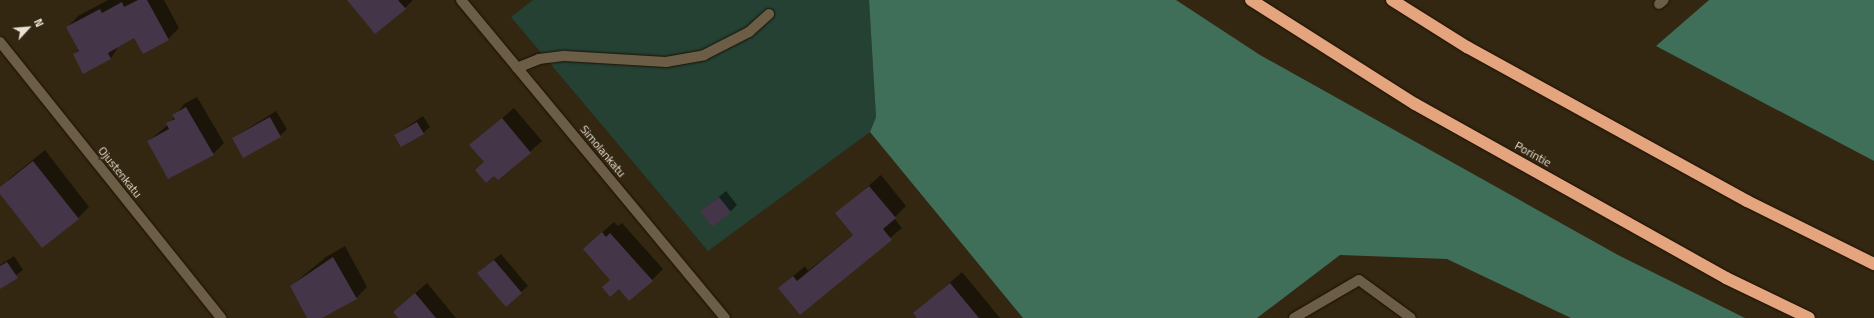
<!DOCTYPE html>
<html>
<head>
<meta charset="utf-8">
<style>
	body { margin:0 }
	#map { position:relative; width:1874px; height:318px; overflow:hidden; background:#332711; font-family:"Titillium Web",sans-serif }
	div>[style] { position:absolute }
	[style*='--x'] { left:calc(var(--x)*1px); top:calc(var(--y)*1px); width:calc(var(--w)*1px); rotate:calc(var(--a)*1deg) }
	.green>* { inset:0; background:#244134 }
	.forest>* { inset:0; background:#3f6e59 }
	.shadow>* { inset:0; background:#0007 }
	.building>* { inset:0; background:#443549 }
	.roads { filter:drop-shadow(0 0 1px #1b1000) drop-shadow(0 0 1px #1b1000) }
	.service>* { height:10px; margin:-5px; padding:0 5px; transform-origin:5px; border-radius:5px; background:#6c5e46 }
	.minor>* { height:10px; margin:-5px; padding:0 5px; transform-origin:5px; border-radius:5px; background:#6c5e46 }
	.tertiary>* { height:10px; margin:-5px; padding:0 5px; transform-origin:5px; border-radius:5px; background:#6c5e46 }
	.motorway>* { height:12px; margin:-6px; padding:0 6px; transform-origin:6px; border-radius:6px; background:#e4a47d }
	span { translate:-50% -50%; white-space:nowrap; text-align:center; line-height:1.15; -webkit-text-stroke:3.5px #332711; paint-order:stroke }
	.street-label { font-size:12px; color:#eae2d4 }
	.north { position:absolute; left:8px; top:8px; width:40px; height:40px; -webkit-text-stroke:3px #332711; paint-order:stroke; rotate:64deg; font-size:11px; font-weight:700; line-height:16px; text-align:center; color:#eae2d4 }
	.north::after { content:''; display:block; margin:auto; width:14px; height:18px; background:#eae2d4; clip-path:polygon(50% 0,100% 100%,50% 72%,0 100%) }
</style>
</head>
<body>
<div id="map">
	<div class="green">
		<i style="clip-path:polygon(533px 0,869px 0,876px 117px,870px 132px,708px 251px,511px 17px)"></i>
	</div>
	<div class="forest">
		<i style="clip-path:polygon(869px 0,1176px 0,1260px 55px,1618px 255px,1745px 318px,1571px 318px,1447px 259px,1340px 255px,1257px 318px,1023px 318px,870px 132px,876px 117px)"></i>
		<i style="clip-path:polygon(1709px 0,1874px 0,1874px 161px,1656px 46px)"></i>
	</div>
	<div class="shadow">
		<i style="clip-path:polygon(108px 0,164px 0,179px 28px,168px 39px,134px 37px,120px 44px,111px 58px,84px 73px,74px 55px,79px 49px,67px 28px,78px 16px)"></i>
		<i style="clip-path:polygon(348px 0,413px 0,405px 8px)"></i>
		<i style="clip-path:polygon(197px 97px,224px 143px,213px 154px,148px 141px,168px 125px,184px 104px)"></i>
		<i style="clip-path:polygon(514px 108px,542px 141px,499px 179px,471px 145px)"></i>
		<i style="clip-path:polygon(276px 111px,287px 129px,280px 136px,233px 138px)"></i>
		<i style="clip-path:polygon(423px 116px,430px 127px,423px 133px,395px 135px)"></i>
		<i style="clip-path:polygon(45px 150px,89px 207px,78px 218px,0 192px,9px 179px)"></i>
		<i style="clip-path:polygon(881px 175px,906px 206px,894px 218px,902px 228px,800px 313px,779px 288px,805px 266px,808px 271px,854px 234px,837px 213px)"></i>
		<i style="clip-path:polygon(726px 191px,737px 205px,730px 212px,702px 211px)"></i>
		<i style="clip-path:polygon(614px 222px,618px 226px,622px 223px,663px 269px,652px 280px,619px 288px,603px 287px,611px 279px,596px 238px)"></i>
		<i style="clip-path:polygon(345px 246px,367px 287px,356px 298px,320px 318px,309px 318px,291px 286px,326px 257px)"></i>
		<i style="clip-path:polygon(501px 254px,528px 286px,506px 305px,485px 267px)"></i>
		<i style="clip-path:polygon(14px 256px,23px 270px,0 287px,0 265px)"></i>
		<i style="clip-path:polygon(962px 272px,1000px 318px,918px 318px,914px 314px)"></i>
		<i style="clip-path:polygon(427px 283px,456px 318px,399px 318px,394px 312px)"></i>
	</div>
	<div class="building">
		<i style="clip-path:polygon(138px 0,147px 0,169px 40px,143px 54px,134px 38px,108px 53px,111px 59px,83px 74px,73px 54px,79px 51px,66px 27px,100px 9px,102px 13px,122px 2px,124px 7px)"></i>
		<i style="clip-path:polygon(347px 0,398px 0,406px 9px,375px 34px)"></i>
		<i style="clip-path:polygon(186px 107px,214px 155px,168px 179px,147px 141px,169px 129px,166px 123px,175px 119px,172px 115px)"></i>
		<i style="clip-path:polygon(270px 117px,281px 137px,243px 158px,232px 138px)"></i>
		<i style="clip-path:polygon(502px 118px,531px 153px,498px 180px,494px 176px,486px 183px,475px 170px,484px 162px,469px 145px)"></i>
		<i style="clip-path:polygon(417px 122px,424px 134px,401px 147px,394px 135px)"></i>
		<i style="clip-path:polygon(33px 161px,79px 219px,42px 248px,0 194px,0 187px)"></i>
		<i style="clip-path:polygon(869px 186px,896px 218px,883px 229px,892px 240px,800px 315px,778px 288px,793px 276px,797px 281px,853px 235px,835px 213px)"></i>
		<i style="clip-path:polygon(719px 197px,731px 212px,712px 227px,700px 211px)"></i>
		<i style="clip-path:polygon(602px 232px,606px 237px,610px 233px,653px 281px,629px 301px,619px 289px,610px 297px,602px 287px,610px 280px,583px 249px)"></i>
		<i style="clip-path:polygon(333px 257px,357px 299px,322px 318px,307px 318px,290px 286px)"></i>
		<i style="clip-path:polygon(494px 260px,522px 293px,506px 307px,477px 273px)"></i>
		<i style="clip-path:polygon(7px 262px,18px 278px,0 289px,0 266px)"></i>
		<i style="clip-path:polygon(950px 283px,979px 318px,917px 318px,913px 313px)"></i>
		<i style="clip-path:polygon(415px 293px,436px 318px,398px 318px,393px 312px)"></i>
	</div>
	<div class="roads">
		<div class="service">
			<i style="--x:1659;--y:4;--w:6;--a:-39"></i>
			<i style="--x:517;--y:68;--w:24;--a:-22"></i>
			<i style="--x:539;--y:59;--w:26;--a:-7"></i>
			<i style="--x:565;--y:56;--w:101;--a:3.4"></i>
			<i style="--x:666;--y:62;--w:39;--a:-10"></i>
			<i style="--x:704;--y:55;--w:51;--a:-27.1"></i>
			<i style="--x:749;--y:32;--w:27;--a:-42"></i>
			<i style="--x:1294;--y:318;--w:75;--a:-30.3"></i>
			<i style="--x:1359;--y:280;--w:64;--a:36.2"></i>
		</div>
		<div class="minor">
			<i style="--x:0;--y:42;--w:354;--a:51.3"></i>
		</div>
		<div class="tertiary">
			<i style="--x:461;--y:0;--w:413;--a:50.3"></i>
		</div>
		<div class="motorway">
			<i style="--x:1251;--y:0;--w:194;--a:32.4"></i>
			<i style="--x:1415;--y:104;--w:356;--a:29.2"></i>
			<i style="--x:1726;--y:278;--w:92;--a:25.7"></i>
			<i style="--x:1392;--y:0;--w:89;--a:32.1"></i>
			<i style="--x:1467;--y:47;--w:320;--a:28.8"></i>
			<i style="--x:1747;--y:201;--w:142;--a:26.4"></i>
		</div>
	</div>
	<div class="street-label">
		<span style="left:603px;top:151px;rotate:50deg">Simolankatu</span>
		<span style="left:1533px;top:154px;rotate:29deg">Porintie</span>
		<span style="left:120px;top:172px;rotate:51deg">Ojustenkatu</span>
	</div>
	<div class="north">N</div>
</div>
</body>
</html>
